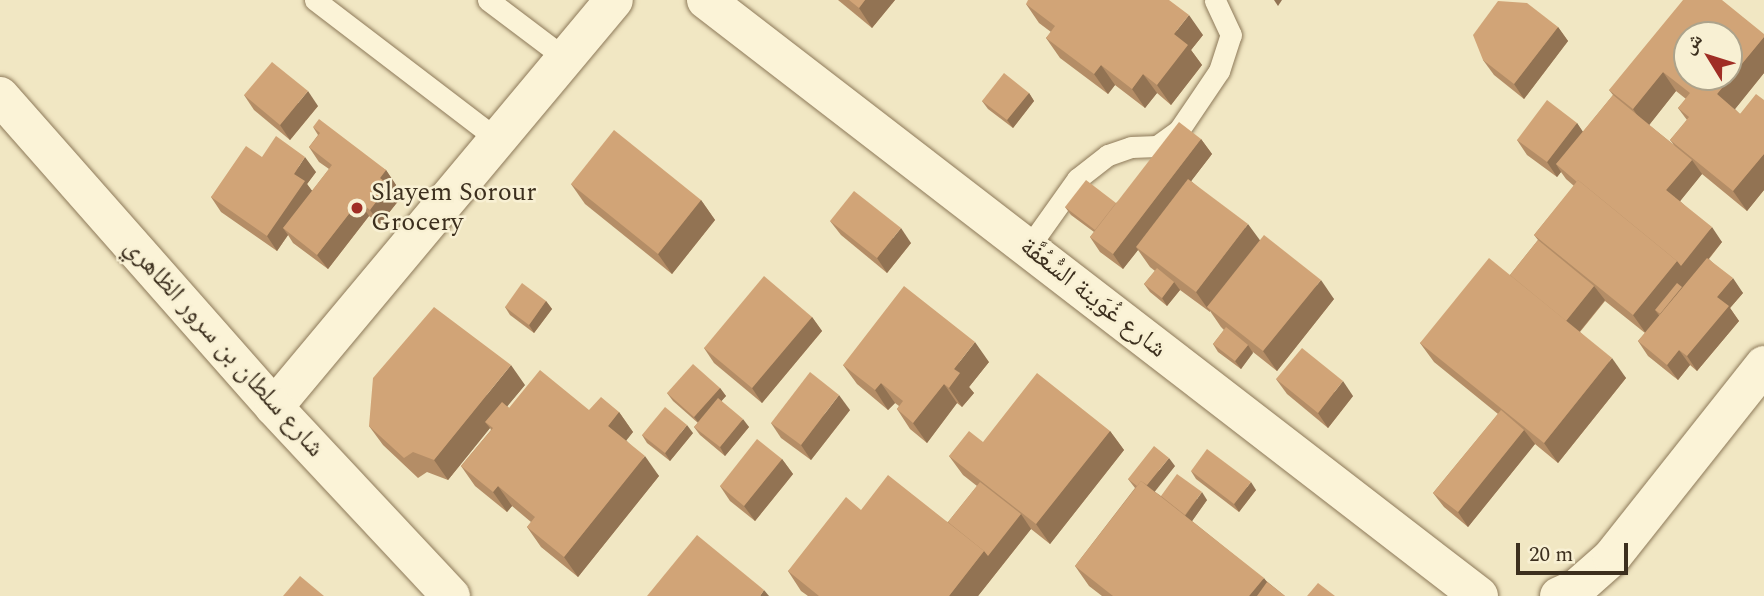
<!DOCTYPE html>
<html>
<head>
<meta charset="utf-8">
<style>
	body { margin:0 }
	#map { position:relative; width:1764px; height:596px; overflow:hidden; background:#f1e7c3; font-family:Spectral,"Noto Naskh Arabic",serif }
	div>[style] { position:absolute }
	[style*='--x'] { left:calc(var(--x)*1px); top:calc(var(--y)*1px); width:calc(var(--w)*1px); rotate:calc(var(--a)*1deg) }
	.roads { filter:drop-shadow(0 0 2px #8d7959) drop-shadow(0 0 2px #8d7959) }
	.service>* { height:21px; margin:-10.5px; padding:0 10.5px; transform-origin:10.5px; border-radius:10.5px; background:#fbf3d7 }
	.minor>* { height:38px; margin:-19px; padding:0 19px; transform-origin:19px; border-radius:19px; background:#fbf3d7 }
	.tertiary>* { height:38px; margin:-19px; padding:0 19px; transform-origin:19px; border-radius:19px; background:#fbf3d7 }
	.wall>* { inset:0; background:#b48d66 }
	.shaded-wall>* { inset:0; background:#927353 }
	.building>* { inset:0; background:#d1a477 }
	.dots>* { width:19px; height:19px; translate:-50% -50%; box-sizing:border-box; border:4px solid #f8f0d3; border-radius:50% }
	span { translate:-50% -50%; white-space:nowrap; text-align:center; line-height:1.15; -webkit-text-stroke:5px #f8f0d3; paint-order:stroke }
	.poi-label { font-size:26px; color:#3c2f1e }
	.left { translate:0 -50%; text-align:left }
	.street-label { font-size:26px; color:#3c2f1e }
	.north { position:absolute; left:1673px; top:21px; width:70px; height:70px; box-sizing:border-box; background:#f8f0d3; border:2px solid #ada38b; border-radius:50%; rotate:308deg; font-size:19px; font-weight:700; line-height:28px; text-align:center; color:#3c2f1e }
	.north::after { content:''; display:block; margin:auto; width:24px; height:32px; background:#a02e25; clip-path:polygon(50% 0,100% 100%,50% 72%,0 100%) }
	.scale { position:absolute; left:1516px; top:543px; width:112px; height:32px; box-sizing:border-box; border:4px solid #3c2f1e; border-top:0; padding-left:9px; font-size:21px; line-height:24px; white-space:nowrap; color:#3c2f1e; -webkit-text-stroke:5px #f8f0d3; paint-order:stroke }
</style>
</head>
<body>
<div id="map">
	<div class="roads">
		<div class="service">
			<i style="--x:315;--y:0;--w:230;--a:37.4"></i>
			<i style="--x:488;--y:0;--w:96;--a:37"></i>
			<i style="--x:1028;--y:248;--w:85;--a:-54.6"></i>
			<i style="--x:1077;--y:179;--w:39;--a:-38"></i>
			<i style="--x:1108;--y:155;--w:24;--a:-19"></i>
			<i style="--x:1131;--y:147;--w:26;--a:-2"></i>
			<i style="--x:1157;--y:146;--w:27;--a:-36"></i>
			<i style="--x:1179;--y:130;--w:71;--a:-55.9"></i>
			<i style="--x:1219;--y:71;--w:38;--a:-72"></i>
			<i style="--x:1231;--y:35;--w:38;--a:-115"></i>
		</div>
		<div class="minor">
			<i style="--x:706;--y:0;--w:976;--a:37.63"></i>
			<i style="--x:274;--y:407;--w:530;--a:-50.13"></i>
			<i style="--x:1559;--y:596;--w:20;--a:-24"></i>
			<i style="--x:1577;--y:588;--w:47;--a:-41.5"></i>
			<i style="--x:1612;--y:557;--w:245;--a:-51.6"></i>
		</div>
		<div class="tertiary">
			<i style="--x:0;--y:96;--w:414;--a:48.6"></i>
			<i style="--x:274;--y:407;--w:259;--a:46.9"></i>
		</div>
	</div>
	<div class="wall">
		<i style="clip-path:polygon(838px 0,895px 0,872px 28px)"></i>
		<i style="clip-path:polygon(1026px 4px,1203px 35px,1191px 50px,1202px 65px,1171px 105px,1157px 93px,1145px 108px,1115px 85px,1108px 94px,1060px 58px,1046px 38px,1051px 32px,1039px 23px)"></i>
		<i style="clip-path:polygon(1558px 27px,1568px 41px,1524px 99px,1494px 75px,1483px 60px)"></i>
		<i style="clip-path:polygon(evenodd,1764px 34px,1764px 73px,1735px 109px,1740px 114px,1764px 100px,1764px 190px,1747px 211px,1702px 174px,1680px 201px,1722px 242px,1709px 259px,1743px 293px,1730px 308px,1739px 321px,1697px 371px,1690px 365px,1678px 380px,1648px 356px,1638px 341px,1645px 333px,1605px 301px,1580px 332px,1626px 378px,1558px 463px,1535px 444px,1468px 527px,1444px 507px,1433px 493px,1498px 414px,1434px 362px,1420px 343px,1510px 275px,1538px 240px,1534px 235px,1574px 186px,1566px 179px,1561px 172px,1557px 177px,1527px 155px,1517px 140px,1577px 123px,1583px 132px,1613px 95px,1609px 90px,1764px 34px,1676px 91px,1686px 99px,1678px 108px,1687px 120px,1670px 140px,1674px 145px,1649px 125px,1676px 91px)"></i>
		<i style="clip-path:polygon(1029px 93px,1034px 101px,1013px 128px,988px 109px,982px 101px)"></i>
		<i style="clip-path:polygon(244px 95px,318px 106px,290px 140px,254px 110px)"></i>
		<i style="clip-path:polygon(313px 127px,386px 170px,396px 185px,392px 190px,399px 200px,380px 224px,369px 216px,328px 269px,293px 243px,288px 235px,277px 251px,221px 212px,211px 197px,262px 157px,316px 172px,307px 184px,312px 191px,329px 169px,319px 162px,309px 147px,318px 135px)"></i>
		<i style="clip-path:polygon(1201px 139px,1212px 154px,1191px 181px,1260px 241px,1334px 299px,1277px 371px,1253px 352px,1241px 369px,1218px 352px,1213px 344px,1224px 330px,1221px 327px,1210px 311px,1210px 312px,1180px 290px,1167px 306px,1150px 292px,1144px 284px,1155px 271px,1150px 267px,1138px 250px,1123px 269px,1100px 252px,1090px 237px,1094px 232px,1071px 215px,1065px 207px,1116px 203px)"></i>
		<i style="clip-path:polygon(571px 184px,701px 200px,715px 220px,672px 274px,585px 204px)"></i>
		<i style="clip-path:polygon(830px 221px,911px 243px,887px 273px,841px 235px)"></i>
		<i style="clip-path:polygon(546px 301px,552px 309px,534px 333px,510px 315px,505px 307px)"></i>
		<i style="clip-path:polygon(812px 317px,822px 331px,762px 403px,714px 363px,704px 348px)"></i>
		<i style="clip-path:polygon(989px 362px,969px 387px,974px 393px,962px 407px,957px 403px,927px 443px,910px 429px,897px 409px,899px 406px,895px 403px,888px 410px,857px 384px,843px 365px)"></i>
		<i style="clip-path:polygon(1276px 379px,1353px 396px,1328px 428px,1287px 394px)"></i>
		<i style="clip-path:polygon(525px 385px,507px 406px,509px 408px,619px 412px,633px 432px,626px 440px,659px 476px,578px 577px,541px 547px,527px 527px,531px 522px,512px 506px,507px 512px,475px 486px,461px 466px,491px 430px,490px 428px,448px 480px,427px 472px,418px 478px,383px 445px,369px 426px)"></i>
		<i style="clip-path:polygon(720px 388px,726px 396px,721px 401px,749px 427px,725px 456px,700px 435px,694px 427px,698px 423px,673px 401px,667px 393px)"></i>
		<i style="clip-path:polygon(850px 410px,811px 460px,781px 438px,771px 423px)"></i>
		<i style="clip-path:polygon(1110px 431px,1124px 450px,1050px 544px,1031px 529px,978px 596px,808px 596px,801px 591px,788px 571px,861px 510px,948px 522px,977px 486px,963px 475px,949px 456px,983px 442px)"></i>
		<i style="clip-path:polygon(693px 433px,670px 461px,647px 443px,642px 435px)"></i>
		<i style="clip-path:polygon(782px 459px,793px 474px,755px 521px,730px 501px,720px 486px)"></i>
		<i style="clip-path:polygon(1175px 466px,1154px 491px,1161px 496px,1207px 500px,1192px 521px,1285px 596px,1102px 596px,1089px 586px,1075px 566px,1135px 488px,1128px 479px)"></i>
		<i style="clip-path:polygon(1191px 471px,1256px 490px,1239px 512px,1196px 479px)"></i>
	</div>
	<div class="shaded-wall">
		<i style="clip-path:polygon(865px 0,895px 0,872px 28px,859px 8px)"></i>
		<i style="clip-path:polygon(1274px 0,1282px 0,1278px 6px)"></i>
		<i style="clip-path:polygon(1189px 15px,1203px 35px,1191px 50px,1202px 65px,1171px 105px,1157px 85px,1174px 34px)"></i>
		<i style="clip-path:polygon(1558px 27px,1568px 41px,1524px 99px,1514px 84px)"></i>
		<i style="clip-path:polygon(1764px 37px,1764px 73px,1731px 114px,1717px 94px)"></i>
		<i style="clip-path:polygon(1101px 65px,1115px 85px,1108px 94px,1094px 74px)"></i>
		<i style="clip-path:polygon(1663px 72px,1676px 91px,1646px 129px,1633px 109px)"></i>
		<i style="clip-path:polygon(1143px 74px,1157px 93px,1145px 108px,1132px 89px)"></i>
		<i style="clip-path:polygon(308px 91px,318px 106px,290px 140px,280px 125px)"></i>
		<i style="clip-path:polygon(1029px 93px,1034px 101px,1013px 128px,1007px 120px)"></i>
		<i style="clip-path:polygon(1577px 123px,1587px 138px,1556px 164px,1561px 172px,1557px 177px,1547px 162px)"></i>
		<i style="clip-path:polygon(1201px 139px,1212px 154px,1139px 249px,1136px 247px,1138px 250px,1123px 269px,1113px 254px)"></i>
		<i style="clip-path:polygon(1764px 154px,1764px 190px,1747px 211px,1733px 191px)"></i>
		<i style="clip-path:polygon(305px 157px,316px 172px,307px 184px,316px 196px,283px 228px,288px 235px,277px 251px,267px 236px,294px 174px)"></i>
		<i style="clip-path:polygon(1692px 160px,1702px 174px,1677px 205px,1666px 190px)"></i>
		<i style="clip-path:polygon(386px 170px,396px 185px,392px 190px,399px 200px,380px 224px,370px 210px,380px 178px)"></i>
		<i style="clip-path:polygon(701px 200px,715px 220px,672px 274px,658px 254px)"></i>
		<i style="clip-path:polygon(359px 201px,369px 216px,328px 269px,317px 255px)"></i>
		<i style="clip-path:polygon(1248px 224px,1262px 243px,1207px 307px,1210px 312px,1196px 292px)"></i>
		<i style="clip-path:polygon(1712px 227px,1722px 242px,1662px 316px,1655px 310px,1661px 318px,1647px 335px,1633px 315px,1677px 261px)"></i>
		<i style="clip-path:polygon(901px 228px,911px 243px,887px 273px,877px 258px)"></i>
		<i style="clip-path:polygon(1733px 278px,1743px 293px,1730px 308px,1739px 321px,1697px 371px,1687px 356px,1717px 297px)"></i>
		<i style="clip-path:polygon(1321px 280px,1334px 299px,1277px 371px,1263px 351px)"></i>
		<i style="clip-path:polygon(1174px 282px,1180px 290px,1167px 306px,1162px 298px)"></i>
		<i style="clip-path:polygon(1594px 286px,1605px 300px,1576px 336px,1565px 322px)"></i>
		<i style="clip-path:polygon(546px 301px,552px 309px,534px 333px,529px 325px)"></i>
		<i style="clip-path:polygon(812px 317px,822px 331px,762px 403px,752px 388px)"></i>
		<i style="clip-path:polygon(975px 342px,989px 362px,969px 387px,974px 393px,962px 407px,949px 388px,954px 369px)"></i>
		<i style="clip-path:polygon(1248px 345px,1253px 353px,1241px 369px,1235px 361px)"></i>
		<i style="clip-path:polygon(1679px 350px,1690px 365px,1678px 380px,1667px 365px)"></i>
		<i style="clip-path:polygon(1612px 358px,1626px 378px,1558px 463px,1544px 443px)"></i>
		<i style="clip-path:polygon(511px 365px,525px 385px,491px 426px,485px 422px,490px 428px,448px 480px,434px 460px)"></i>
		<i style="clip-path:polygon(1343px 381px,1353px 396px,1328px 428px,1318px 413px)"></i>
		<i style="clip-path:polygon(881px 383px,895px 403px,888px 410px,875px 390px)"></i>
		<i style="clip-path:polygon(944px 384px,957px 403px,927px 443px,913px 423px)"></i>
		<i style="clip-path:polygon(720px 388px,726px 396px,700px 425px,694px 417px)"></i>
		<i style="clip-path:polygon(839px 395px,850px 410px,811px 460px,801px 445px)"></i>
		<i style="clip-path:polygon(619px 412px,633px 432px,622px 446px,608px 426px)"></i>
		<i style="clip-path:polygon(743px 419px,749px 427px,725px 456px,720px 447px)"></i>
		<i style="clip-path:polygon(687px 425px,693px 433px,670px 461px,665px 453px)"></i>
		<i style="clip-path:polygon(1524px 430px,1535px 444px,1468px 527px,1458px 512px)"></i>
		<i style="clip-path:polygon(1110px 431px,1124px 450px,1050px 544px,1036px 524px)"></i>
		<i style="clip-path:polygon(645px 456px,659px 476px,578px 577px,564px 557px)"></i>
		<i style="clip-path:polygon(1169px 458px,1175px 466px,1149px 499px,1143px 490px)"></i>
		<i style="clip-path:polygon(782px 459px,793px 474px,755px 521px,744px 506px)"></i>
		<i style="clip-path:polygon(1251px 482px,1256px 490px,1239px 512px,1234px 504px)"></i>
		<i style="clip-path:polygon(498px 486px,512px 506px,507px 512px,493px 492px)"></i>
		<i style="clip-path:polygon(1202px 492px,1207px 500px,1190px 524px,1185px 516px)"></i>
		<i style="clip-path:polygon(1021px 514px,1031px 529px,978px 596px,949px 596px,984px 551px)"></i>
		<i style="clip-path:polygon(1264px 578px,1277px 596px,1249px 596px)"></i>
		<i style="clip-path:polygon(764px 590px,769px 596px,760px 596px)"></i>
	</div>
	<div class="building">
		<i style="clip-path:polygon(849px 0,865px 0,859px 8px)"></i>
		<i style="clip-path:polygon(1028px 0,1169px 0,1189px 15px,1174px 34px,1188px 45px,1157px 85px,1143px 74px,1132px 89px,1101px 65px,1094px 74px,1046px 38px,1055px 26px,1026px 4px)"></i>
		<i style="clip-path:polygon(evenodd,1683px 0,1722px 0,1764px 34px,1764px 37px,1717px 94px,1740px 114px,1756px 94px,1764px 100px,1764px 154px,1733px 191px,1670px 140px,1689px 117px,1678px 108px,1690px 93px,1663px 72px,1633px 109px,1609px 90px,1683px 0,1687px 35px,1729px 35px,1729px 77px,1687px 77px,1687px 35px)"></i>
		<i style="clip-path:polygon(1498px 1px,1527px 3px,1558px 27px,1514px 84px,1483px 60px,1473px 35px)"></i>
		<i style="clip-path:polygon(272px 62px,308px 91px,280px 125px,244px 95px)"></i>
		<i style="clip-path:polygon(1004px 73px,1029px 93px,1007px 120px,982px 101px)"></i>
		<i style="clip-path:polygon(1613px 95px,1692px 160px,1666px 190px,1712px 227px,1681px 266px,1677px 261px,1578px 180px,1577px 182px,1556px 164px)"></i>
		<i style="clip-path:polygon(1547px 100px,1577px 123px,1547px 162px,1517px 140px)"></i>
		<i style="clip-path:polygon(319px 119px,386px 170px,380px 178px,389px 185px,370px 210px,359px 201px,317px 255px,283px 228px,332px 165px,309px 147px,320px 133px,313px 127px)"></i>
		<i style="clip-path:polygon(1179px 122px,1201px 139px,1113px 254px,1090px 237px)"></i>
		<i style="clip-path:polygon(614px 130px,701px 200px,658px 254px,571px 184px)"></i>
		<i style="clip-path:polygon(276px 136px,305px 157px,294px 174px,305px 181px,267px 236px,211px 197px,246px 146px,262px 157px)"></i>
		<i style="clip-path:polygon(1188px 179px,1248px 224px,1196px 292px,1136px 247px)"></i>
		<i style="clip-path:polygon(1086px 180px,1116px 203px,1095px 230px,1065px 207px)"></i>
		<i style="clip-path:polygon(1578px 180px,1677px 261px,1633px 315px,1534px 235px)"></i>
		<i style="clip-path:polygon(854px 191px,901px 228px,877px 258px,830px 221px)"></i>
		<i style="clip-path:polygon(1264px 235px,1321px 280px,1263px 351px,1207px 307px)"></i>
		<i style="clip-path:polygon(1538px 240px,1594px 286px,1566px 321px,1510px 275px)"></i>
		<i style="clip-path:polygon(1489px 258px,1612px 358px,1544px 443px,1420px 343px)"></i>
		<i style="clip-path:polygon(1707px 258px,1733px 278px,1717px 297px,1729px 306px,1687px 356px,1679px 350px,1667px 365px,1638px 341px)"></i>
		<i style="clip-path:polygon(1157px 268px,1174px 282px,1162px 298px,1144px 284px)"></i>
		<i style="clip-path:polygon(764px 276px,812px 317px,752px 388px,704px 348px)"></i>
		<i style="clip-path:polygon(522px 283px,546px 301px,529px 325px,505px 307px)"></i>
		<i style="clip-path:polygon(1677px 283px,1682px 287px,1660px 314px,1655px 310px)"></i>
		<i style="clip-path:polygon(904px 286px,975px 342px,954px 369px,960px 373px,949px 388px,944px 384px,913px 423px,897px 409px,903px 401px,881px 383px,875px 390px,843px 365px)"></i>
		<i style="clip-path:polygon(434px 307px,511px 365px,434px 460px,413px 452px,404px 458px,369px 426px,373px 378px)"></i>
		<i style="clip-path:polygon(1226px 327px,1248px 345px,1235px 361px,1213px 344px)"></i>
		<i style="clip-path:polygon(1302px 348px,1343px 381px,1318px 413px,1276px 379px)"></i>
		<i style="clip-path:polygon(693px 364px,720px 388px,694px 417px,667px 393px)"></i>
		<i style="clip-path:polygon(540px 370px,589px 410px,601px 397px,619px 412px,608px 426px,645px 456px,564px 557px,527px 527px,535px 517px,498px 486px,493px 492px,461px 466px,493px 428px,485px 422px,502px 402px,509px 408px)"></i>
		<i style="clip-path:polygon(810px 372px,839px 395px,801px 445px,771px 423px)"></i>
		<i style="clip-path:polygon(1037px 373px,1110px 431px,1036px 524px,949px 456px,969px 431px,983px 442px)"></i>
		<i style="clip-path:polygon(718px 398px,743px 419px,720px 447px,694px 427px)"></i>
		<i style="clip-path:polygon(665px 407px,687px 425px,665px 453px,642px 435px)"></i>
		<i style="clip-path:polygon(1501px 410px,1524px 430px,1458px 512px,1433px 493px)"></i>
		<i style="clip-path:polygon(757px 439px,782px 459px,744px 506px,720px 486px)"></i>
		<i style="clip-path:polygon(1154px 446px,1169px 458px,1147px 485px,1141px 481px,1137px 486px,1128px 479px)"></i>
		<i style="clip-path:polygon(1207px 449px,1251px 482px,1234px 504px,1191px 471px)"></i>
		<i style="clip-path:polygon(1177px 474px,1202px 492px,1185px 515px,1161px 496px)"></i>
		<i style="clip-path:polygon(888px 475px,984px 551px,949px 596px,819px 596px,788px 571px,846px 497px,861px 510px)"></i>
		<i style="clip-path:polygon(1141px 481px,1264px 578px,1249px 596px,1113px 596px,1075px 566px)"></i>
		<i style="clip-path:polygon(980px 482px,1021px 514px,988px 556px,984px 551px,948px 522px)"></i>
		<i style="clip-path:polygon(697px 535px,764px 590px,760px 596px,647px 596px)"></i>
		<i style="clip-path:polygon(300px 576px,324px 596px,283px 596px)"></i>
		<i style="clip-path:polygon(1267px 582px,1285px 596px,1257px 596px)"></i>
		<i style="clip-path:polygon(1318px 583px,1335px 596px,1307px 596px)"></i>
	</div>
	<div class="dots">
		<i style="left:357px;top:208px;background:#a02e25"></i>
	</div>
	<div class="poi-label">
		<span class="left" style="left:371px;top:208px">Slayem Sorour<br>Grocery</span>
	</div>
	<div class="street-label">
		<span style="left:1093px;top:298px;rotate:38deg">شارع غُوَينة السُّعُفَّة</span>
		<span style="left:224px;top:348px;rotate:48deg">شارع سلطان بن سرور الظاهري</span>
	</div>
	<div class="north">ش</div>
	<div class="scale">20 m</div>
</div>
</body>
</html>
